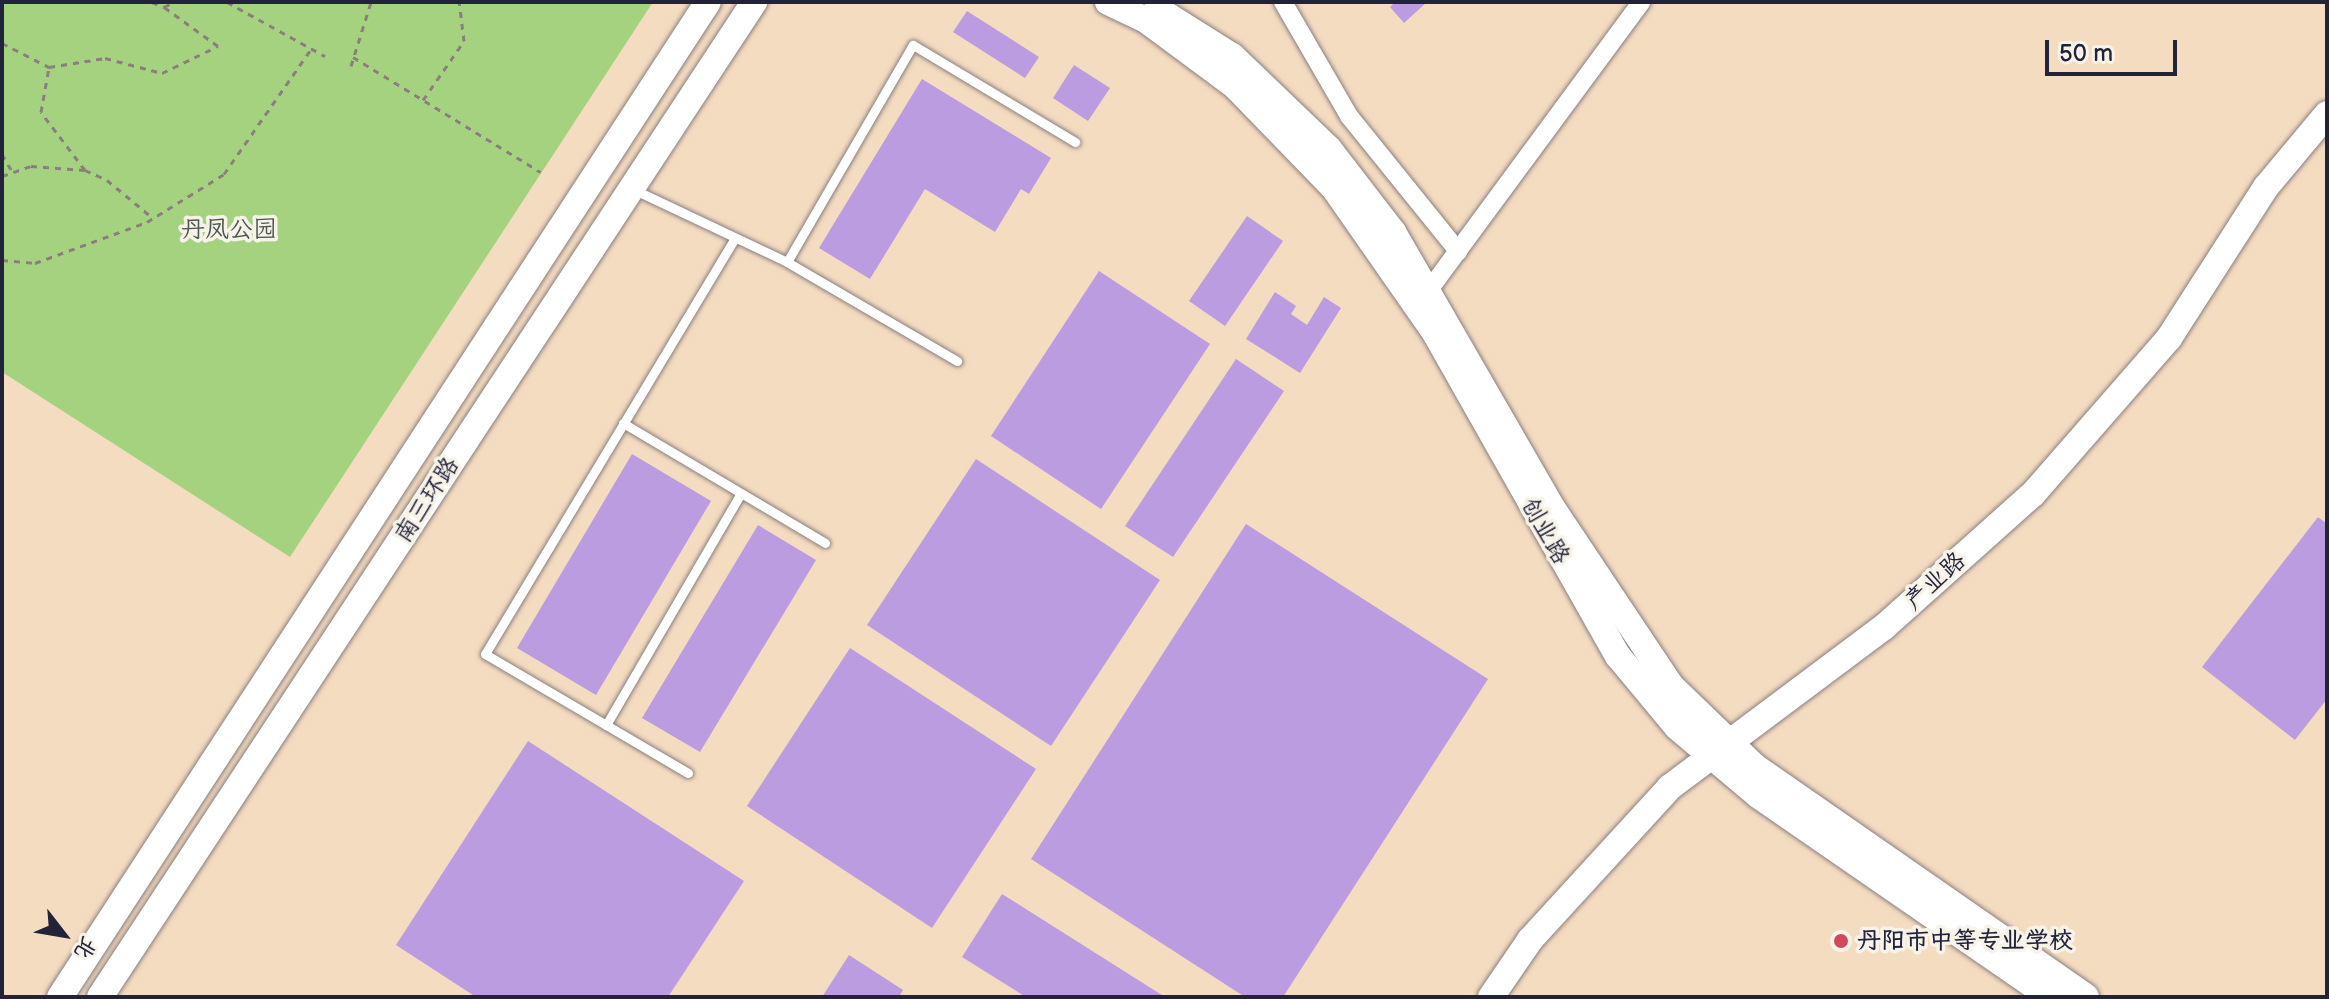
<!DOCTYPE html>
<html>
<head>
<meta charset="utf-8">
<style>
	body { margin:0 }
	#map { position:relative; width:2329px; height:999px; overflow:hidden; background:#f4dcc1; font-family:"Balsamiq Sans","LXGW WenKai TC",sans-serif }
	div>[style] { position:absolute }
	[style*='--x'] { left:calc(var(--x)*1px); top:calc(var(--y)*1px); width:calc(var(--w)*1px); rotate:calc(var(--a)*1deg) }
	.green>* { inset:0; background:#a4d27f }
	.building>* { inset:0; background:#bb9ce0 }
	.path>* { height:3px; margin-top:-1.5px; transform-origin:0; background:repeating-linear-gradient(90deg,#8b7f7e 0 6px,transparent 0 12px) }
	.roads { filter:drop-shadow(0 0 2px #8b7f7e) drop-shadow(0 0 2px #8b7f7e) }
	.lane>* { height:9px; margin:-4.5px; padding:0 4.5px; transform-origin:4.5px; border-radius:4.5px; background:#fff }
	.street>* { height:18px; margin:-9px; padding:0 9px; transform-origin:9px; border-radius:9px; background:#fff }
	.secondary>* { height:26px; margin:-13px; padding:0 13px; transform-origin:13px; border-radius:13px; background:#fff }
	.dots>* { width:22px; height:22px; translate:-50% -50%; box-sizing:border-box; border:4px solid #f7f3e8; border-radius:50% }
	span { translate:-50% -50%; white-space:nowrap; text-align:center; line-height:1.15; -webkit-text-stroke:7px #f7f3e8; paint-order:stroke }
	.park-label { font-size:24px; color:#49574f }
	.street-label { font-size:24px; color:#22223b }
	.poi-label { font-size:24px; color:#22223b; font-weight:700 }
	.left { translate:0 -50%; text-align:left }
	.frame { position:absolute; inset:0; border:4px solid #22223b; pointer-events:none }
	.north { position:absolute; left:24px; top:895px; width:80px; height:80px; -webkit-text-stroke:6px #f7f3e8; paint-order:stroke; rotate:121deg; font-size:22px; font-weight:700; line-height:32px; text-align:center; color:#22223b }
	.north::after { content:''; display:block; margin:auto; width:28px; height:36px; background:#22223b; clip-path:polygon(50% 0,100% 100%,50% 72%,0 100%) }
	.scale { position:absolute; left:2045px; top:40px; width:132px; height:36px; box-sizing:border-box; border:4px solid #22223b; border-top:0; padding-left:10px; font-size:24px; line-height:28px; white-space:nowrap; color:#22223b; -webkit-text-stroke:6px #f7f3e8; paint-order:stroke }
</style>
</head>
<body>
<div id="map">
	<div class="green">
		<i style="clip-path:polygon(2px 2px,653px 2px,290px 557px,2px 372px)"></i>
	</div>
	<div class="building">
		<i style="clip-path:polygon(1395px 2px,1427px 2px,1404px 23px,1390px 7px)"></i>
		<i style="clip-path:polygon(967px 11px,1039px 57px,1025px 78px,953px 32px)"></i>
		<i style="clip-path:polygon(1074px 65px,1110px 88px,1088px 121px,1053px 98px)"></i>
		<i style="clip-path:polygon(922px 79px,1051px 158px,1029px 194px,1021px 189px,995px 232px,925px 189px,870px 279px,819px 248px)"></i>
		<i style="clip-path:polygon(1247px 216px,1283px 241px,1225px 326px,1189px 301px)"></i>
		<i style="clip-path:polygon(1099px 271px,1210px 344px,1101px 509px,991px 436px)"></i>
		<i style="clip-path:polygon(1275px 292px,1296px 306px,1291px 314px,1307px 325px,1324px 297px,1341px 308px,1300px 373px,1246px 339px)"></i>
		<i style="clip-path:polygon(1236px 359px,1284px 391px,1173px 557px,1125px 526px)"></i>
		<i style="clip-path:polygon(632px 454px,711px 501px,596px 695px,517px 648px)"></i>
		<i style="clip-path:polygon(976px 459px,1160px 580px,1051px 746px,867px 625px)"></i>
		<i style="clip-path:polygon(2318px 517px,2327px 524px,2327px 699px,2295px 740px,2202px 667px)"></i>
		<i style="clip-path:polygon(1246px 524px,1488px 679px,1283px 997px,1245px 997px,1031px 859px)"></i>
		<i style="clip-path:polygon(758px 525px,816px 560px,700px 752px,642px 718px)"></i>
		<i style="clip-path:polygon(850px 648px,1036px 769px,932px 928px,747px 806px)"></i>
		<i style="clip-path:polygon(528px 741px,744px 881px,668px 997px,476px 997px,396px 945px)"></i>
		<i style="clip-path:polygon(1002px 894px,1165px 997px,1026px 997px,962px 957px)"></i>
		<i style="clip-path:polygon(849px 955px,903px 990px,899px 997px,822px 997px)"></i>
	</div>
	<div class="path">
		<i style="--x:152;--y:2;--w:13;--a:23"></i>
		<i style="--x:164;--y:7;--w:11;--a:-27"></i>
		<i style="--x:227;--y:2;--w:112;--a:28.9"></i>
		<i style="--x:2;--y:43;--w:53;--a:27.1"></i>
		<i style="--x:353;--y:57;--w:220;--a:31.5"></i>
		<i style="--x:351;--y:66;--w:67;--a:-72.6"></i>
		<i style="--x:423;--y:100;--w:72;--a:-55.2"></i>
		<i style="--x:464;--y:41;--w:39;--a:-97"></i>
		<i style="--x:2;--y:154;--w:22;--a:60"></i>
		<i style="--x:85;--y:170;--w:73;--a:-127.2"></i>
		<i style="--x:41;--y:112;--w:46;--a:-79.9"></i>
		<i style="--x:49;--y:67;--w:57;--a:-9.1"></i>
		<i style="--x:105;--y:58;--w:59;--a:14.7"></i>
		<i style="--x:162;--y:73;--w:62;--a:-25.7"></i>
		<i style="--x:218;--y:46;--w:67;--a:-144.2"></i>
		<i style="--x:2;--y:176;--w:31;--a:-19"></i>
		<i style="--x:31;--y:166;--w:54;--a:4.2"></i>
		<i style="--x:85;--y:170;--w:24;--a:24"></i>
		<i style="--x:107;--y:180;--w:60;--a:39.6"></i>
		<i style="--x:2;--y:260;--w:33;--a:5"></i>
		<i style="--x:35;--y:263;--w:119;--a:-20.1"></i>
		<i style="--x:147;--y:222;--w:91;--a:-31.9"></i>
		<i style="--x:224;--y:174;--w:154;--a:-55.1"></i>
	</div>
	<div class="roads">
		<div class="lane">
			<i style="--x:635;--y:190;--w:168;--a:25.3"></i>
			<i style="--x:787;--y:262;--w:197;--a:30.2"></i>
			<i style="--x:787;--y:262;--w:251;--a:-59.9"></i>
			<i style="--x:913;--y:45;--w:189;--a:30.9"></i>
			<i style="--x:623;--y:423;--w:235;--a:30.7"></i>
			<i style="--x:606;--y:725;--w:268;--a:-59.8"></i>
			<i style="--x:688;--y:773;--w:235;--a:-149.6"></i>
			<i style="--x:485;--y:654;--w:485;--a:-59"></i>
		</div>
		<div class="street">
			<i style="--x:1283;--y:2;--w:132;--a:59.9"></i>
			<i style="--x:1349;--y:116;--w:174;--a:51.1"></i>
			<i style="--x:1429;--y:290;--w:358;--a:-53.6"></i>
		</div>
		<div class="secondary">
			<i style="--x:1108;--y:2;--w:42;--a:25.3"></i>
			<i style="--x:1146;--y:20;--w:111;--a:36.6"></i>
			<i style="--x:1235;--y:86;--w:142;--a:45.9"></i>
			<i style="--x:1334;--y:188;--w:177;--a:55.1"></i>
			<i style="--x:1435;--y:333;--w:371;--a:60.5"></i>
			<i style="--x:1618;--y:656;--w:92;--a:50.3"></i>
			<i style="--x:1677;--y:727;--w:107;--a:40.1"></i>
			<i style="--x:1759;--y:796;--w:354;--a:34.6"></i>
			<i style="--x:1157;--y:9;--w:89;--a:32.1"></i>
			<i style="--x:1232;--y:56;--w:134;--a:43.8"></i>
			<i style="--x:1329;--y:149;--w:105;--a:52.4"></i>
			<i style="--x:1393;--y:232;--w:320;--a:60"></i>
			<i style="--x:1553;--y:509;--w:213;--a:56.3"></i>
			<i style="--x:1671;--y:686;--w:115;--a:43.9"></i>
			<i style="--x:1754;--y:766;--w:404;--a:34.8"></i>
			<i style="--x:60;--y:997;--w:1187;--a:-56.93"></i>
			<i style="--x:100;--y:997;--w:1191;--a:-56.68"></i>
			<i style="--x:1491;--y:997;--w:69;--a:-55.6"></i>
			<i style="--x:1530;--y:940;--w:207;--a:-47.5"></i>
			<i style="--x:1670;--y:787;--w:267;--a:-36.8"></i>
			<i style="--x:1884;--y:627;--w:200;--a:-41.8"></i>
			<i style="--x:2033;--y:494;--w:207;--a:-48.9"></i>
			<i style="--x:2169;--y:338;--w:179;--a:-57.3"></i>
			<i style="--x:2266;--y:187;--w:95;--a:-50.1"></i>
		</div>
	</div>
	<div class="dots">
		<i style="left:1841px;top:941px;background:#d1495b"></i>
	</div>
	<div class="park-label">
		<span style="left:229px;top:230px">丹凤公园</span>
	</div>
	<div class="street-label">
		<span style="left:427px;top:500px;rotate:-57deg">南三环路</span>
		<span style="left:1545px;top:531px;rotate:60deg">创业路</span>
		<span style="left:1935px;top:581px;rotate:-42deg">产业路</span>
	</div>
	<div class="poi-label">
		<span class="left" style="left:1857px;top:941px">丹阳市中等专业学校</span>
	</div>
	<div class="frame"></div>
	<div class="north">北</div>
	<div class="scale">50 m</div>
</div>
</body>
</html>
